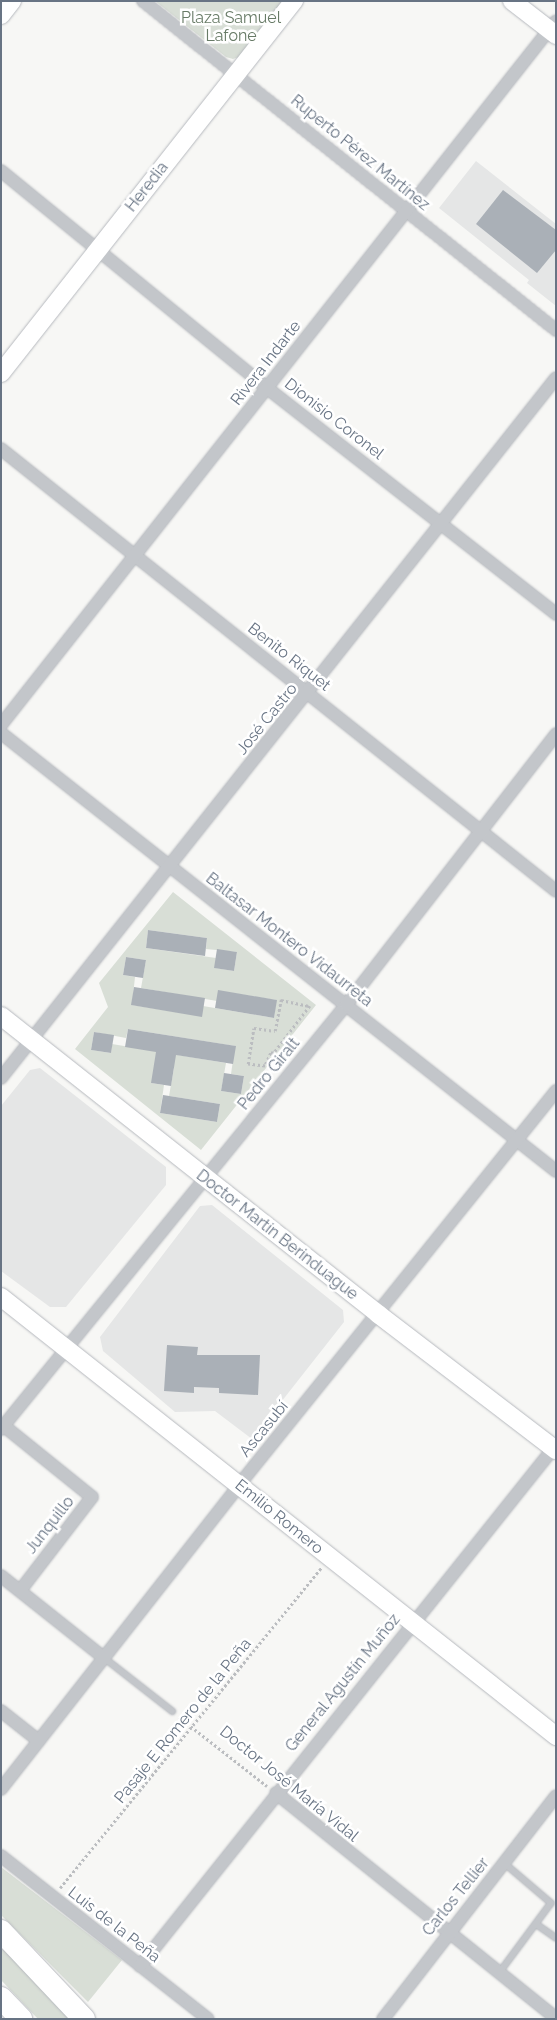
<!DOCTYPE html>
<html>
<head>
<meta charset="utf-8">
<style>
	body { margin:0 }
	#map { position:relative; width:557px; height:2020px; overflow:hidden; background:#f7f7f5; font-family:Raleway,sans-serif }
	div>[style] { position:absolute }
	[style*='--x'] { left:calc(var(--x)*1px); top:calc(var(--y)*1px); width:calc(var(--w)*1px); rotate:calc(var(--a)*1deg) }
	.built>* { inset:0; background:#e5e6e6 }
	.green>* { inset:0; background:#d8ded6 }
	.building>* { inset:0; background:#aab0b7 }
	.path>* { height:2.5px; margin-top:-1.25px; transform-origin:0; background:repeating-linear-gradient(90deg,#bbbdc0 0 2.5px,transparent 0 5px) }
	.roads { filter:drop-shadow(0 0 1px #b6b9be) drop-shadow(0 0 1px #b6b9be) }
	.lane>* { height:6px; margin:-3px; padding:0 3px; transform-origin:3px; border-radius:3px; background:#c3c6ca }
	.street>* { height:12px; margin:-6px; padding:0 6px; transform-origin:6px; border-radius:6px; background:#c3c6ca }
	.secondary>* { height:18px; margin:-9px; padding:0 9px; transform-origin:9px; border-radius:9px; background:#fff }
	.highway>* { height:22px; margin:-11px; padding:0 11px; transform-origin:11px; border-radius:11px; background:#fff }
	span { translate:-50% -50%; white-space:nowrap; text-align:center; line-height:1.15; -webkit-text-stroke:5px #fff; paint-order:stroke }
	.park-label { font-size:16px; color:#687b67 }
	.street-label { font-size:16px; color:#687484 }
	.frame { position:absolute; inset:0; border:2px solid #687484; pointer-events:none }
</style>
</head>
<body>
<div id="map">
	<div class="built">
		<i style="clip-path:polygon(476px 161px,556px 224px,556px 306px,527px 283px,529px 280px,439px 208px)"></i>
		<i style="clip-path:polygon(40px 1068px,166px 1167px,166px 1185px,66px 1307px,50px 1307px,1px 1271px,1px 1106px,30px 1070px)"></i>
		<i style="clip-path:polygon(212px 1205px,343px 1310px,344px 1322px,252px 1439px,215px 1411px,175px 1412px,103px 1351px,100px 1337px,200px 1206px)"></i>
	</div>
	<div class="green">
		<i style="clip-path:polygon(155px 1px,285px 1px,239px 57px,233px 59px,226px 57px)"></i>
		<i style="clip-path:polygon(evenodd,173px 892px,316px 1005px,201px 1150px,75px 1049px,108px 1007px,99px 983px,173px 892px,148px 930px,207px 938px,206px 949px,237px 952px,234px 971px,215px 968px,216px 958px,146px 948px,148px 930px,173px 892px,126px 957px,146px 960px,141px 988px,217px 1001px,219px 991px,276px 1000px,274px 1018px,203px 1006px,201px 1016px,132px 1005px,135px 977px,123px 975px,126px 957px,173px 892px,128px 1029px,235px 1046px,231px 1074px,244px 1076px,241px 1094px,221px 1091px,226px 1063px,112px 1044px,111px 1053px,91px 1050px,94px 1032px,126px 1038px,128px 1029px,173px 892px,174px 1068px,169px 1096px,220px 1104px,217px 1122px,160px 1113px,164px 1085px,151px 1083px,174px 1068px)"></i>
		<i style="clip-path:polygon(1px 1867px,122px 1960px,88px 2002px,1px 1915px)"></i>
		<i style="clip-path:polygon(1px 1947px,70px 2019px,38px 2019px,1px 1980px)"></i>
	</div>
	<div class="building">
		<i style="clip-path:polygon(503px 190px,556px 230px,556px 250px,537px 273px,476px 224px)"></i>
		<i style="clip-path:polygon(148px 930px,207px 938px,205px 956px,146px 948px)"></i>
		<i style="clip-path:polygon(217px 949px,237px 952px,234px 971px,214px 968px)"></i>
		<i style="clip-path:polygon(126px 957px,146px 960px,143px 978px,123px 975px)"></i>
		<i style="clip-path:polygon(134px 987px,205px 998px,202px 1017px,131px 1005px)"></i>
		<i style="clip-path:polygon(218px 990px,277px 1000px,274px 1018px,215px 1008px)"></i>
		<i style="clip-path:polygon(128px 1029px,236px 1046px,233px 1064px,176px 1055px,171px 1086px,151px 1083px,156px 1052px,125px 1047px)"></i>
		<i style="clip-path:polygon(94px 1032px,114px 1035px,111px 1053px,91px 1050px)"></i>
		<i style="clip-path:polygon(224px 1073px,244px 1076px,241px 1094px,221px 1091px)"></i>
		<i style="clip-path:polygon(163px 1095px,220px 1104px,217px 1122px,160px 1113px)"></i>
		<i style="clip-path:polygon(167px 1345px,198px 1347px,197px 1355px,260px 1355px,258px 1395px,219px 1393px,219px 1388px,194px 1387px,194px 1393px,164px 1391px)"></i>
	</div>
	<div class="path">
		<i style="--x:281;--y:1000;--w:30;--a:12"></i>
		<i style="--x:310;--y:1006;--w:59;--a:127.5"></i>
		<i style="--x:274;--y:1053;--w:3;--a:180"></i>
		<i style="--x:271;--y:1053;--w:14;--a:115"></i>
		<i style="--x:265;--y:1066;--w:17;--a:-173"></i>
		<i style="--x:248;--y:1064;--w:36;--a:-81"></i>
		<i style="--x:254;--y:1028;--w:21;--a:8"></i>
		<i style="--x:275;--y:1031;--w:32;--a:-79"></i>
		<i style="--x:179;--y:1717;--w:112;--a:38.1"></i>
		<i style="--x:60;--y:1888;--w:413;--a:-50.8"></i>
	</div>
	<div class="roads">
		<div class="lane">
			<i style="--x:103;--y:1657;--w:88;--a:38"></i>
			<i style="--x:536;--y:1924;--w:24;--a:35"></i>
			<i style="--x:499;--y:1973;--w:87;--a:-53.4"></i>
			<i style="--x:551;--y:1903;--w:62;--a:-139.6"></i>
		</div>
		<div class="street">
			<i style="--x:143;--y:1;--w:528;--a:38.54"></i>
			<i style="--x:1;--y:171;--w:343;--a:39.2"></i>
			<i style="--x:267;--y:388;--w:367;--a:38"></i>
			<i style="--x:1;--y:449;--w:709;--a:38.53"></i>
			<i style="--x:1;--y:725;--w:896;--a:-51.75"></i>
			<i style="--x:1;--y:733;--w:707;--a:38.28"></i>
			<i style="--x:1;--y:1078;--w:893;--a:-51.59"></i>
			<i style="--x:4;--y:1426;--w:113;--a:38.9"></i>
			<i style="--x:92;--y:1497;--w:118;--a:127.5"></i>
			<i style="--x:1;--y:1429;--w:547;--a:-50.87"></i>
			<i style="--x:346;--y:1005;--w:343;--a:-52.2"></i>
			<i style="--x:1;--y:1576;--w:130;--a:38.5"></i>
			<i style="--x:1;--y:1711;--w:48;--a:38.3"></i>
			<i style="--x:1;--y:1789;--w:386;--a:-51.9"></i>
			<i style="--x:239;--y:1485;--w:506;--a:-51.18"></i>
			<i style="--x:276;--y:1793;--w:359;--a:38.8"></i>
			<i style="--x:1;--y:1856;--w:263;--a:38.2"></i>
			<i style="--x:140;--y:1966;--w:667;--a:-51.39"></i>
			<i style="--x:383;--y:2019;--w:282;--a:-52.2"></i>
		</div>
		<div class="secondary">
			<i style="--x:512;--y:1;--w:56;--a:37.7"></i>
			<i style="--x:1;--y:15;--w:18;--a:-52"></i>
			<i style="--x:1;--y:373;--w:474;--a:-51.8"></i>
			<i style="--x:1;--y:1016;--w:481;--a:38.3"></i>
			<i style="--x:378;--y:1314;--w:224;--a:37.4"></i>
			<i style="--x:1;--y:1297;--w:708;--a:38.34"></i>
		</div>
		<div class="highway">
			<i style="--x:1;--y:1931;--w:121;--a:46.7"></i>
			<i style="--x:1;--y:1998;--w:29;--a:46"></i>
		</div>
	</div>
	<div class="park-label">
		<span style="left:231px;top:27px">Plaza Samuel<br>Lafone</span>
	</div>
	<div class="street-label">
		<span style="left:360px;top:153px;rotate:39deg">Ruperto Pérez Martínez</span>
		<span style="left:147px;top:187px;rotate:-52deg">Heredia</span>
		<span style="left:266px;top:363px;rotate:-52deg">Rivera Indarte</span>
		<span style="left:334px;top:419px;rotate:38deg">Dionisio Coronel</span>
		<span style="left:289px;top:657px;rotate:38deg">Benito Riquet</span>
		<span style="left:267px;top:719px;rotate:-51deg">José Castro</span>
		<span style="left:289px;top:940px;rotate:38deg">Baltasar Montero Vidaurreta</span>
		<span style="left:269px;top:1074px;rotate:-51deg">Pedro Giralt</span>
		<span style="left:277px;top:1235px;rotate:38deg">Doctor Martín Berinduague</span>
		<span style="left:264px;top:1429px;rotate:-51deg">Ascasubí</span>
		<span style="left:279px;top:1517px;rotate:39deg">Emilio Romero</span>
		<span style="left:50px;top:1525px;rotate:-52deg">Junquillo</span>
		<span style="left:343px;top:1683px;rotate:-51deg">General Agustín Muñoz</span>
		<span style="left:183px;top:1721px;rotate:-51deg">Pasaje E Romero de la Peña</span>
		<span style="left:289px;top:1784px;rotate:39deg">Doctor José María Vidal</span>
		<span style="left:456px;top:1897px;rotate:-51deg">Carlos Tellier</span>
		<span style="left:114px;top:1925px;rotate:38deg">Luis de la Peña</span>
	</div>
	<div class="frame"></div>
</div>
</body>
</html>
